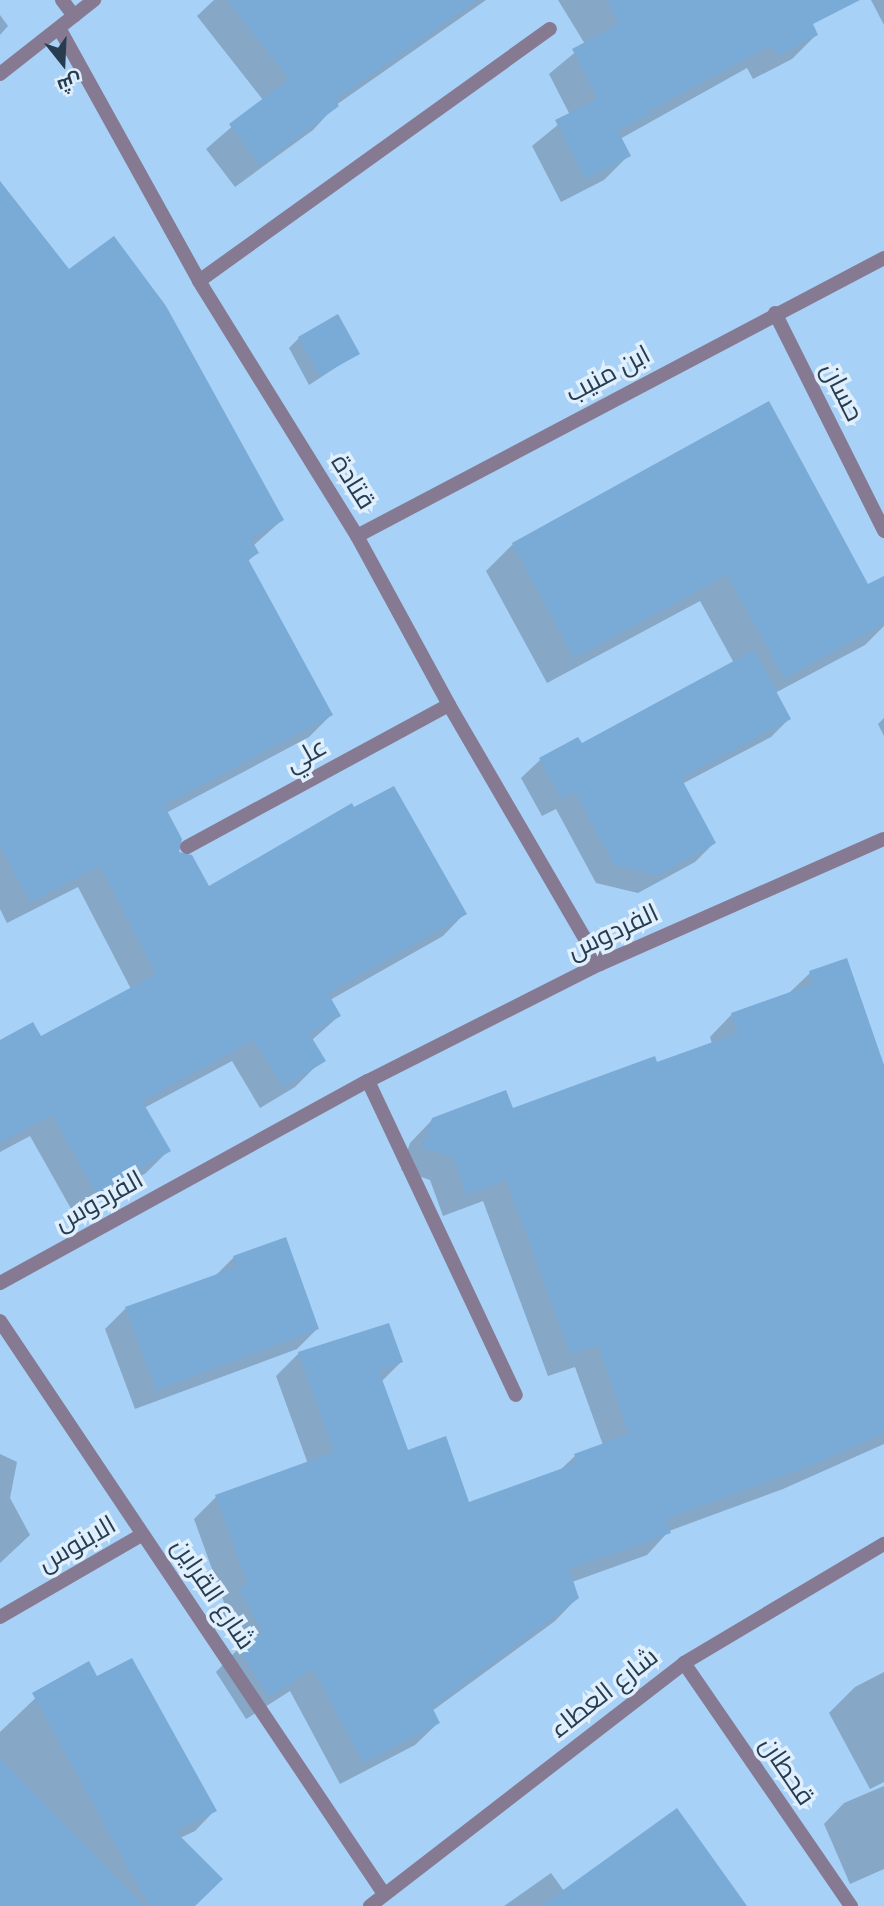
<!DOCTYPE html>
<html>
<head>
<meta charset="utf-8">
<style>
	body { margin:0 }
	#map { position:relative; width:884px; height:1906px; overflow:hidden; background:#a8d1f7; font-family:Karla,Cairo,sans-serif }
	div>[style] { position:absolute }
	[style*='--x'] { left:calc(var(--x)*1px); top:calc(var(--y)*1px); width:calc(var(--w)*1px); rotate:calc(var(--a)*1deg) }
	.shadow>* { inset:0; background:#0003 }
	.building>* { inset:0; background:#7aaad6 }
	.street>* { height:14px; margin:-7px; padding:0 7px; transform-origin:7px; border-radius:7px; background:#867a92 }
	span { translate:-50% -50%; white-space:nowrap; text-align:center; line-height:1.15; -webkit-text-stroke:7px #dfeffd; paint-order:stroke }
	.street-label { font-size:26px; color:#273c4f }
	.north { position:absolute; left:28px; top:28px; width:70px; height:70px; -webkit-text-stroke:5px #dfeffd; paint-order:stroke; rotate:162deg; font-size:19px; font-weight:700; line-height:28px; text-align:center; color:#273c4f }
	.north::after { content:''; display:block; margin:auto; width:24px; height:32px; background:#273c4f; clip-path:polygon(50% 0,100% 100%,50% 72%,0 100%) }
</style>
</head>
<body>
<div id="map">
	<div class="shadow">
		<i style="clip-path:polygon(214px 0,486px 0,336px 105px,313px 130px,235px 187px,206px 149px,263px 100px,197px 16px)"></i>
		<i style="clip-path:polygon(558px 0,848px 0,809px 20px,816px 35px,792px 59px,753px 79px,747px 68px,620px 139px,628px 156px,604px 180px,561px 202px,532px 146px,570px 115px,549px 74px,585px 44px)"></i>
		<i style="clip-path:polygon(871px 0,884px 0,884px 25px)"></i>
		<i style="clip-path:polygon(0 15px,8px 26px,0 35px)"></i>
		<i style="clip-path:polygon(0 183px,69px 272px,282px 520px,253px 546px,257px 553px,248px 561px,331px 715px,309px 737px,166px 813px,177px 853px,208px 888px,465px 913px,443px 936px,330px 1000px,339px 1016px,312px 1040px,317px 1065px,295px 1087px,260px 1108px,232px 1061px,144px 1108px,168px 1151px,146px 1173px,74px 1214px,30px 1136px,0 1152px,0 1042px,40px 1038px,131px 989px,78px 887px,7px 923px,0 909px)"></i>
		<i style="clip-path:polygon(299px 338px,358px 353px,309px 385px,289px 348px)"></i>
		<i style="clip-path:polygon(513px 544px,867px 587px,884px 604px,884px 626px,865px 645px,775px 693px,789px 719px,771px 737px,682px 784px,714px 843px,695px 862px,638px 893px,596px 883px,556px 809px,542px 816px,521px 778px,540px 760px,577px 739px,581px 746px,734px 663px,700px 601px,547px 683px,486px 571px)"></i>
		<i style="clip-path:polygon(884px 718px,884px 736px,878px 724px)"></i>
		<i style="clip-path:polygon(810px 973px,884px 1070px,884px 1444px,783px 1489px,669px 1531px,647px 1555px,572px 1582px,577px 1598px,555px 1621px,432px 1711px,438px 1723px,415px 1745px,340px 1784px,290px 1691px,246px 1719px,216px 1672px,237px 1650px,217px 1612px,225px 1605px,194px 1519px,216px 1497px,308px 1464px,276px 1376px,299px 1353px,401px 1362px,381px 1382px,407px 1452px,468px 1504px,558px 1472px,575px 1456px,603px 1445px,575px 1367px,548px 1376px,483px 1201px,443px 1216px,430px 1180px,401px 1170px,410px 1143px,433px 1119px,512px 1111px,712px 1044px,710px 1037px,732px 1014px,788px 994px)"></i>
		<i style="clip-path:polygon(234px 1257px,317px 1329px,297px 1349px,135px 1409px,105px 1329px,125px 1309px,214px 1277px)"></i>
		<i style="clip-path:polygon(0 1454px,17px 1462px,10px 1498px,30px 1535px,0 1563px)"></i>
		<i style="clip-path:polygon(884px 1672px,884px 1782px,870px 1789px,829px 1713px,855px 1687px)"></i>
		<i style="clip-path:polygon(97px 1679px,215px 1810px,195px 1831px,180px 1838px,193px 1906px,0 1906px,0 1732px,47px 1687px)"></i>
		<i style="clip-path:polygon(884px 1786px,884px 1869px,850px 1884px,824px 1824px,844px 1803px)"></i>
		<i style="clip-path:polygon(551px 1873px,564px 1891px,745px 1906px,504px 1906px)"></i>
	</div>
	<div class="building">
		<i style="clip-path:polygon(227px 0,478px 0,335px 100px,339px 106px,260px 165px,229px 124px,289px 79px)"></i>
		<i style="clip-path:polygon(607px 0,860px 0,813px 24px,818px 35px,777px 56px,772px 45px,650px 110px,652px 113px,618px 131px,631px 156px,585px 179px,555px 120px,598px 99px,572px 49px,619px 24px)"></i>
		<i style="clip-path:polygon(0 181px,69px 269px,114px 236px,166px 306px,284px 520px,251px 539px,259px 553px,248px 559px,333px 715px,164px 805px,182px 839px,179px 852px,192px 855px,209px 886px,352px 803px,354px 807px,394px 786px,467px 914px,328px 993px,341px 1016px,309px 1033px,326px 1061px,283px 1087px,254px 1040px,142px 1101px,171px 1151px,96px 1193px,52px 1115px,0 1143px,0 1040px,33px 1022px,41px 1036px,156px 974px,100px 866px,30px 902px,0 846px)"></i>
		<i style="clip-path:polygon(338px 314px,360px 354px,320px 376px,298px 337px)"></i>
		<i style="clip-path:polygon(769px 401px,868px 584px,884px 576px,884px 624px,784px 678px,727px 575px,574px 658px,512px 543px)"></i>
		<i style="clip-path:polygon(754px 650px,791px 719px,681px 778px,716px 843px,658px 875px,614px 865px,575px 792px,561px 799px,539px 758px,578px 737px,582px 743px)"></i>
		<i style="clip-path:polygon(847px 958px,884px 1065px,884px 1433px,807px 1467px,666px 1519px,671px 1533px,569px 1569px,579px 1598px,432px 1707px,440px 1723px,363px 1763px,313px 1669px,269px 1697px,238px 1648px,262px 1632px,239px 1588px,248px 1584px,215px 1495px,334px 1452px,298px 1352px,389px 1323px,403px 1362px,379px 1371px,408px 1450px,446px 1436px,469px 1502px,577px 1463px,574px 1454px,629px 1434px,598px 1345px,571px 1355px,506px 1180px,466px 1195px,453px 1157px,422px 1148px,432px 1118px,506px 1090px,513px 1108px,655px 1056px,657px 1062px,738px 1033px,731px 1013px,813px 984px,809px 971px)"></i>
		<i style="clip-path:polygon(286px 1237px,319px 1329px,156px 1390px,125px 1307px,237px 1267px,233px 1256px)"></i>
		<i style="clip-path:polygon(132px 1658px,217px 1811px,175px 1831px,223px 1879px,195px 1906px,149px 1906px,32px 1693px,89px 1661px,97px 1676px)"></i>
		<i style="clip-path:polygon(0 1759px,145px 1906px,0 1906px)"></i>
		<i style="clip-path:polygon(677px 1808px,747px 1906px,541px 1906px)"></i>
	</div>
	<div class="street">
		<i style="--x:62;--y:0;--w:20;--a:53"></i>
		<i style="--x:59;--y:28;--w:289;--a:61"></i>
		<i style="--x:199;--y:281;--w:300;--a:58.2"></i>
		<i style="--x:357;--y:536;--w:192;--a:61.4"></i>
		<i style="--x:449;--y:705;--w:300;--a:59.8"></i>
		<i style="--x:0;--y:74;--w:120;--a:-38.2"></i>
		<i style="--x:199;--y:281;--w:432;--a:-35.7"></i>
		<i style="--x:775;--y:313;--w:244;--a:63.4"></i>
		<i style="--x:357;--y:536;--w:596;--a:-27.81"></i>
		<i style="--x:187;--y:847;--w:298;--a:-28.5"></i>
		<i style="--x:368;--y:1081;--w:347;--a:64.8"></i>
		<i style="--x:0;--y:1283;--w:420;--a:-28.8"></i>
		<i style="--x:368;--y:1081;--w:260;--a:-26.8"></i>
		<i style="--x:600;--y:964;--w:310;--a:-23.8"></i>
		<i style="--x:0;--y:1321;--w:690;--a:56.17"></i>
		<i style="--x:0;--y:1617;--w:165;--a:-30.1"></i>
		<i style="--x:684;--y:1663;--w:295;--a:55.5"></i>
		<i style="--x:370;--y:1906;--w:397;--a:-37.7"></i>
		<i style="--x:684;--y:1663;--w:233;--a:-30.8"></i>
	</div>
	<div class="street-label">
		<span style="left:608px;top:374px;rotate:-28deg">ابن منيب</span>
		<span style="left:842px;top:392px;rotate:63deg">حسان</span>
		<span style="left:353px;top:482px;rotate:58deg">قتادة</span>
		<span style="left:306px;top:755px;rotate:-29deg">علي</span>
		<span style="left:613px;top:932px;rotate:-25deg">الفردوس</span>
		<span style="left:99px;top:1201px;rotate:-29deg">الفردوس</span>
		<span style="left:77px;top:1544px;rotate:-30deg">الابنوس</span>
		<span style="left:213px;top:1594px;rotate:56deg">شارع القراين</span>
		<span style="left:604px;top:1693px;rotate:-38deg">شارع العطاء</span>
		<span style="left:787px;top:1771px;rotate:56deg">قحطان</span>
	</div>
	<div class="north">ش</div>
</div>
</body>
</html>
